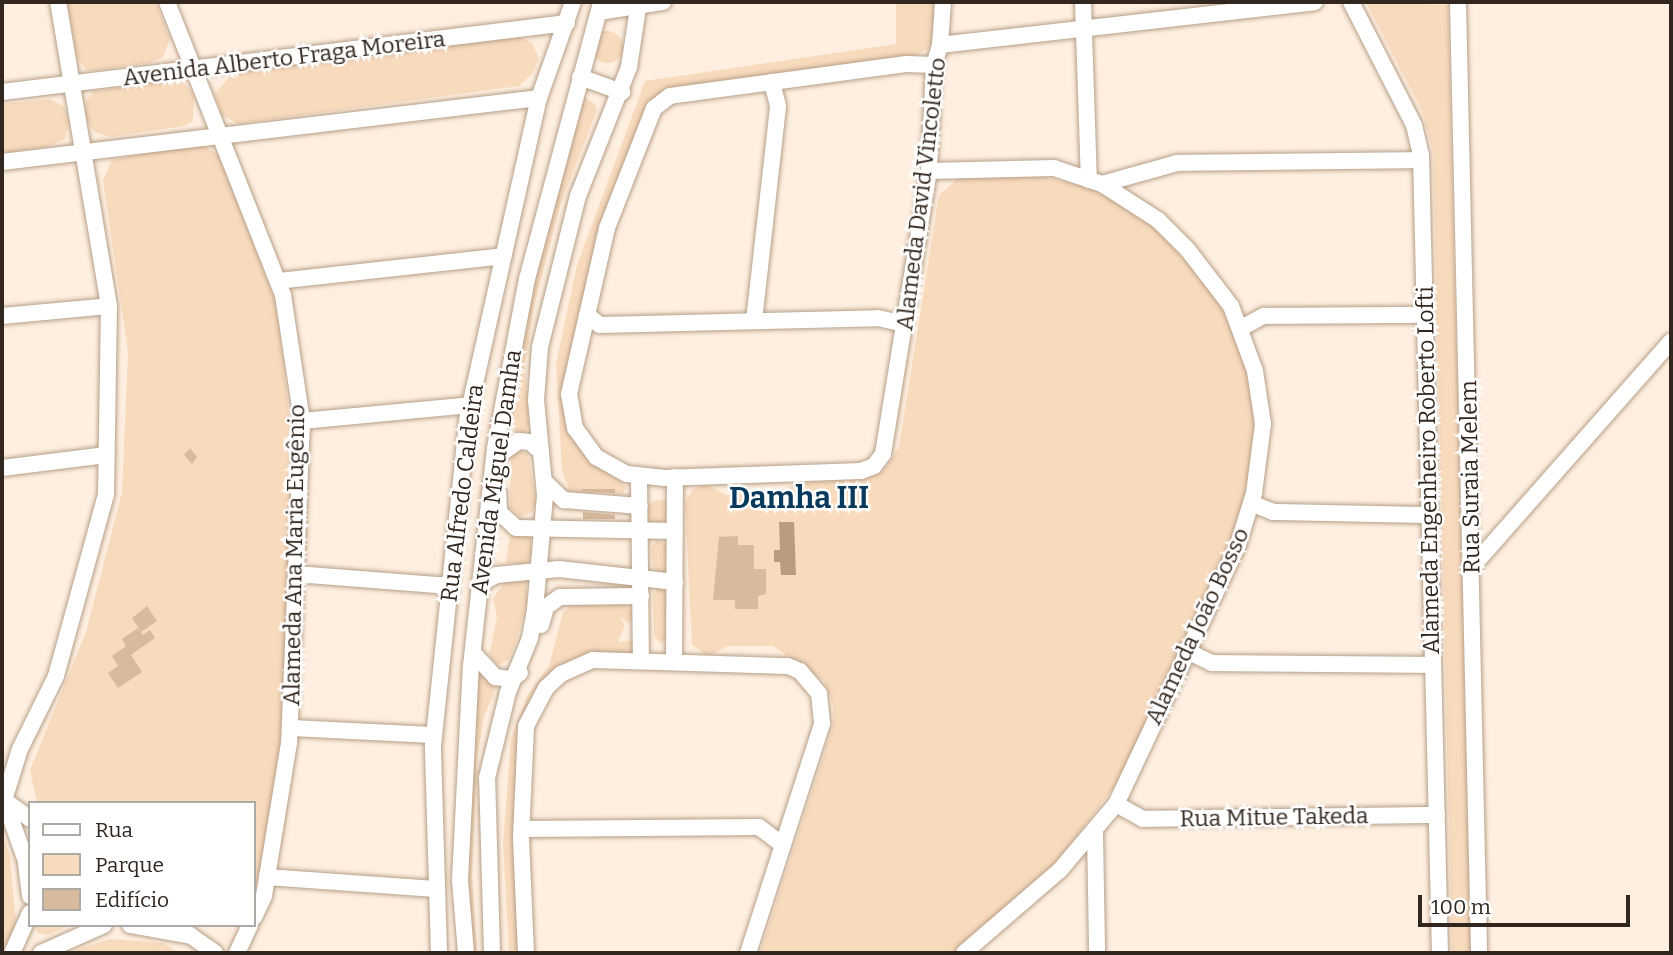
<!DOCTYPE html>
<html>
<head>
<meta charset="utf-8">
<style>
	body { margin:0 }
	#map { position:relative; width:1673px; height:955px; overflow:hidden; background:#feefe0; font-family:Bitter,serif }
	div>[style] { position:absolute }
	[style*='--x'] { left:calc(var(--x)*1px); top:calc(var(--y)*1px); width:calc(var(--w)*1px); rotate:calc(var(--a)*1deg) }
	.green>* { inset:0; background:#f8dabd }
	.round { border-radius:50% }
	.water>* { inset:0; background:#b99c80 }
	.building>* { inset:0; background:#d8ba9c }
	.roads { filter:drop-shadow(0 0 2px #b69f87) drop-shadow(0 0 2px #b69f87) }
	.minor>* { height:16px; margin:-8px; padding:0 8px; transform-origin:8px; border-radius:8px; background:#fff }
	span { translate:-50% -50%; white-space:nowrap; text-align:center; line-height:1.15; -webkit-text-stroke:5px #fff; paint-order:stroke }
	.street-label { font-size:23px; color:#31271e }
	.district-label { font-size:30px; color:#093a5e; font-weight:700 }
	.frame { position:absolute; inset:0; border:4px solid #31271e; pointer-events:none }
	.legend { position:absolute; left:28px; top:801px; width:228px; height:126px; box-sizing:border-box; background:#fff; border:2px solid #ada9a5; margin:0; padding:9px 12px; list-style:none; font-size:21px; color:#31271e }
	.legend li { display:flex; align-items:center; gap:14px; height:35px }
	.legend b { width:35px; border:2px solid #ada9a5 }
	.scale { position:absolute; left:1418px; top:895px; width:212px; height:32px; box-sizing:border-box; border:4px solid #31271e; border-top:0; padding-left:9px; font-size:21px; line-height:24px; white-space:nowrap; color:#31271e; -webkit-text-stroke:5px #fff; paint-order:stroke }
</style>
</head>
<body>
<div id="map">
	<div class="green">
		<i style="clip-path:polygon(67px 2px,155px 2px,170px 39px,163px 57px,150px 63px,87px 71px,77px 58px)"></i>
		<i style="clip-path:polygon(896px 2px,935px 2px,934px 35px,929px 48px,917px 55px,675px 87px,651px 104px,566px 391px,599px 466px,627px 487px,622px 494px,570px 492px,562px 470px,556px 364px,577px 265px,645px 81px,896px 44px)"></i>
		<i style="clip-path:polygon(1366px 2px,1448px 5px,1471px 953px,1452px 953px,1433px 151px,1422px 111px)"></i>
		<i class="round" style="left:591px;top:31px;width:32px;height:32px"></i>
		<i style="clip-path:polygon(518px 36px,532px 43px,539px 58px,533px 73px,519px 86px,238px 124px,222px 115px,215px 94px,235px 70px)"></i>
		<i style="clip-path:polygon(170px 81px,185px 84px,194px 96px,193px 121px,184px 126px,110px 137px,94px 132px,85px 117px,86px 101px,94px 91px)"></i>
		<i style="clip-path:polygon(581px 96px,595px 104px,597px 110px,561px 203px,534px 306px,525px 366px,529px 426px,525px 433px,515px 431px,507px 423px,514px 359px)"></i>
		<i style="clip-path:polygon(50px 99px,64px 107px,69px 122px,65px 139px,46px 147px,2px 153px,2px 104px)"></i>
		<i style="clip-path:polygon(199px 143px,219px 155px,276px 303px,293px 445px,281px 742px,261px 877px,254px 899px,254px 803px,37px 803px,30px 770px,86px 632px,122px 492px,128px 352px,103px 180px,112px 160px)"></i>
		<i style="clip-path:polygon(1029px 174px,1080px 185px,1122px 203px,1155px 227px,1217px 297px,1248px 368px,1256px 423px,1255px 457px,1236px 535px,1118px 782px,1055px 864px,958px 953px,760px 953px,833px 726px,833px 705px,824px 681px,773px 646px,728px 646px,708px 656px,692px 645px,685px 502px,693px 489px,706px 484px,726px 495px,779px 493px,797px 483px,865px 479px,884px 470px,899px 447px,939px 195px,961px 176px)"></i>
		<i style="clip-path:polygon(519px 450px,528px 455px,536px 503px,532px 512px,520px 517px,510px 508px,511px 456px)"></i>
		<i class="round" style="left:647px;top:500px;width:24px;height:24px"></i>
		<i style="clip-path:polygon(510px 535px,531px 536px,531px 557px,525px 564px,506px 563px)"></i>
		<i style="clip-path:polygon(657px 540px,669px 546px,668px 572px,663px 575px,653px 567px,651px 547px)"></i>
		<i style="clip-path:polygon(526px 580px,527px 601px,516px 642px,509px 659px,498px 665px,489px 655px,497px 617px,493px 598px,505px 582px)"></i>
		<i style="clip-path:polygon(658px 588px,667px 590px,666px 642px,660px 643px,654px 635px,653px 595px)"></i>
		<i style="clip-path:polygon(620px 602px,630px 608px,634px 618px,629px 623px,620px 617px,625px 626px,618px 642px,633px 640px,634px 653px,603px 654px,532px 698px,521px 953px,509px 953px,503px 844px,511px 738px,528px 695px,549px 666px,563px 612px,573px 604px)"></i>
		<i style="clip-path:polygon(477px 672px,496px 688px,484px 717px,477px 758px,472px 875px,477px 953px,469px 953px,463px 876px)"></i>
		<i style="clip-path:polygon(2px 832px,10px 856px,16px 925px,3px 953px)"></i>
		<i style="clip-path:polygon(34px 925px,70px 925px,48px 935px,38px 933px)"></i>
		<i style="clip-path:polygon(110px 939px,163px 943px,179px 953px,66px 953px)"></i>
	</div>
	<div class="water">
		<i style="clip-path:polygon(779px 522px,794px 522px,796px 575px,781px 575px,780px 562px,774px 562px,774px 550px,780px 550px)"></i>
	</div>
	<div class="building">
		<i style="clip-path:polygon(190px 448px,197px 457px,192px 464px,184px 455px)"></i>
		<i style="clip-path:polygon(582px 489px,615px 489px,615px 493px,582px 491px)"></i>
		<i style="clip-path:polygon(583px 512px,615px 515px,615px 519px,583px 519px)"></i>
		<i style="clip-path:polygon(738px 536px,738px 545px,754px 545px,754px 569px,766px 569px,766px 594px,758px 596px,758px 609px,735px 609px,735px 600px,713px 600px,719px 537px)"></i>
		<i style="clip-path:polygon(147px 606px,157px 621px,141px 632px,132px 618px)"></i>
		<i style="clip-path:polygon(138px 628px,143px 635px,150px 630px,155px 638px,131px 655px,142px 672px,118px 688px,108px 673px,118px 666px,112px 656px,126px 646px,122px 639px)"></i>
	</div>
	<div class="roads">
		<div class="minor">
			<i style="--x:167;--y:2;--w:315;--a:68.4"></i>
			<i style="--x:283;--y:295;--w:127;--a:81.4"></i>
			<i style="--x:302;--y:421;--w:322;--a:92.3"></i>
			<i style="--x:289;--y:743;--w:155;--a:99.3"></i>
			<i style="--x:264;--y:896;--w:23;--a:115"></i>
			<i style="--x:1083;--y:2;--w:178;--a:88.1"></i>
			<i style="--x:1351;--y:2;--w:138;--a:62.9"></i>
			<i style="--x:1414;--y:125;--w:31;--a:77"></i>
			<i style="--x:1421;--y:155;--w:798;--a:88.64"></i>
			<i style="--x:1458;--y:2;--w:951;--a:88.73"></i>
			<i style="--x:599;--y:12;--w:65;--a:-8.9"></i>
			<i style="--x:940;--y:45;--w:377;--a:-6.5"></i>
			<i style="--x:934;--y:65;--w:28;--a:-178"></i>
			<i style="--x:906;--y:64;--w:238;--a:172.3"></i>
			<i style="--x:670;--y:96;--w:20;--a:143"></i>
			<i style="--x:654;--y:108;--w:129;--a:111.4"></i>
			<i style="--x:607;--y:228;--w:170;--a:102.9"></i>
			<i style="--x:569;--y:394;--w:35;--a:80"></i>
			<i style="--x:575;--y:428;--w:36;--a:54"></i>
			<i style="--x:596;--y:457;--w:35;--a:29"></i>
			<i style="--x:627;--y:474;--w:36;--a:6"></i>
			<i style="--x:663;--y:478;--w:198;--a:-2"></i>
			<i style="--x:861;--y:471;--w:14;--a:-21"></i>
			<i style="--x:874;--y:466;--w:15;--a:-53"></i>
			<i style="--x:883;--y:454;--w:287;--a:-80.8"></i>
			<i style="--x:929;--y:171;--w:106;--a:-87.3"></i>
			<i style="--x:934;--y:65;--w:21;--a:-73"></i>
			<i style="--x:940;--y:45;--w:43;--a:-86"></i>
			<i style="--x:580;--y:77;--w:45;--a:19.7"></i>
			<i style="--x:2;--y:92;--w:569;--a:-6.96"></i>
			<i style="--x:2;--y:162;--w:541;--a:-6.8"></i>
			<i style="--x:929;--y:171;--w:125;--a:-1.4"></i>
			<i style="--x:1054;--y:168;--w:51;--a:18.4"></i>
			<i style="--x:1102;--y:184;--w:67;--a:32.7"></i>
			<i style="--x:1158;--y:220;--w:42;--a:45"></i>
			<i style="--x:1188;--y:250;--w:71;--a:52.5"></i>
			<i style="--x:1231;--y:306;--w:69;--a:69.7"></i>
			<i style="--x:1255;--y:371;--w:54;--a:81.4"></i>
			<i style="--x:1263;--y:424;--w:70;--a:97.4"></i>
			<i style="--x:1254;--y:493;--w:54;--a:107.1"></i>
			<i style="--x:1238;--y:545;--w:286;--a:115.2"></i>
			<i style="--x:1116;--y:804;--w:87;--a:130.3"></i>
			<i style="--x:1060;--y:870;--w:127;--a:139.2"></i>
			<i style="--x:1102;--y:184;--w:78;--a:-15.6"></i>
			<i style="--x:1177;--y:163;--w:244;--a:-0.7"></i>
			<i style="--x:278;--y:281;--w:227;--a:-6.3"></i>
			<i style="--x:587;--y:315;--w:16;--a:38"></i>
			<i style="--x:600;--y:325;--w:278;--a:-1.4"></i>
			<i style="--x:878;--y:318;--w:28;--a:13"></i>
			<i style="--x:2;--y:316;--w:107;--a:-5.3"></i>
			<i style="--x:754;--y:321;--w:216;--a:-83.6"></i>
			<i style="--x:778;--y:106;--w:25;--a:-104"></i>
			<i style="--x:1241;--y:328;--w:26;--a:-28"></i>
			<i style="--x:1264;--y:316;--w:161;--a:-0.4"></i>
			<i style="--x:302;--y:421;--w:169;--a:-5.4"></i>
			<i style="--x:495;--y:458;--w:29;--a:-36"></i>
			<i style="--x:518;--y:441;--w:12;--a:5"></i>
			<i style="--x:530;--y:442;--w:15;--a:42"></i>
			<i style="--x:2;--y:468;--w:105;--a:-7.1"></i>
			<i style="--x:639;--y:476;--w:185;--a:89.4"></i>
			<i style="--x:544;--y:481;--w:28;--a:44"></i>
			<i style="--x:564;--y:500;--w:76;--a:4.5"></i>
			<i style="--x:498;--y:491;--w:21;--a:87"></i>
			<i style="--x:499;--y:512;--w:23;--a:43"></i>
			<i style="--x:516;--y:528;--w:159;--a:1.1"></i>
			<i style="--x:1251;--y:503;--w:24;--a:22"></i>
			<i style="--x:1273;--y:512;--w:156;--a:1.1"></i>
			<i style="--x:1472;--y:567;--w:301;--a:-48.6"></i>
			<i style="--x:296;--y:574;--w:154;--a:4.5"></i>
			<i style="--x:480;--y:584;--w:18;--a:-29"></i>
			<i style="--x:496;--y:575;--w:63;--a:-5.4"></i>
			<i style="--x:559;--y:569;--w:117;--a:6.4"></i>
			<i style="--x:541;--y:625;--w:19;--a:-74"></i>
			<i style="--x:546;--y:607;--w:17;--a:-36"></i>
			<i style="--x:560;--y:597;--w:81;--a:-0.7"></i>
			<i style="--x:1185;--y:650;--w:30;--a:26"></i>
			<i style="--x:1212;--y:663;--w:221;--a:0.5"></i>
			<i style="--x:473;--y:653;--w:33;--a:47"></i>
			<i style="--x:495;--y:677;--w:17;--a:7"></i>
			<i style="--x:512;--y:679;--w:10;--a:-37"></i>
			<i style="--x:674;--y:662;--w:185;--a:-89.7"></i>
			<i style="--x:290;--y:728;--w:144;--a:2.8"></i>
			<i style="--x:4;--y:800;--w:32;--a:36"></i>
			<i style="--x:1116;--y:804;--w:31;--a:29"></i>
			<i style="--x:1143;--y:819;--w:294;--a:-0.8"></i>
			<i style="--x:522;--y:829;--w:237;--a:-0.5"></i>
			<i style="--x:759;--y:827;--w:30;--a:37"></i>
			<i style="--x:1095;--y:833;--w:120;--a:89"></i>
			<i style="--x:267;--y:877;--w:168;--a:4.1"></i>
			<i style="--x:30;--y:896;--w:35;--a:-97"></i>
			<i style="--x:26;--y:861;--w:65;--a:-109.8"></i>
			<i style="--x:4;--y:800;--w:53;--a:-72.6"></i>
			<i style="--x:20;--y:749;--w:81;--a:-63.7"></i>
			<i style="--x:56;--y:676;--w:188;--a:-74.6"></i>
			<i style="--x:106;--y:495;--w:189;--a:-89.1"></i>
			<i style="--x:109;--y:306;--w:308;--a:-99.5"></i>
			<i style="--x:130;--y:925;--w:62;--a:10.2"></i>
			<i style="--x:184;--y:931;--w:38;--a:35"></i>
			<i style="--x:12;--y:953;--w:44;--a:-65.8"></i>
			<i style="--x:41;--y:953;--w:69;--a:-24"></i>
			<i style="--x:237;--y:953;--w:31;--a:-65"></i>
			<i style="--x:439;--y:953;--w:207;--a:-91.7"></i>
			<i style="--x:433;--y:746;--w:333;--a:-84"></i>
			<i style="--x:468;--y:415;--w:325;--a:-77.4"></i>
			<i style="--x:539;--y:98;--w:102;--a:-70.5"></i>
			<i style="--x:466;--y:953;--w:73;--a:-94.7"></i>
			<i style="--x:460;--y:880;--w:214;--a:-87.1"></i>
			<i style="--x:471;--y:666;--w:219;--a:-83.7"></i>
			<i style="--x:495;--y:448;--w:172;--a:-79.3"></i>
			<i style="--x:527;--y:279;--w:287;--a:-75"></i>
			<i style="--x:492;--y:953;--w:175;--a:-91.6"></i>
			<i style="--x:487;--y:778;--w:89;--a:-76.3"></i>
			<i style="--x:508;--y:692;--w:58;--a:-67.8"></i>
			<i style="--x:530;--y:638;--w:28;--a:-80"></i>
			<i style="--x:535;--y:610;--w:115;--a:-85"></i>
			<i style="--x:545;--y:495;--w:95;--a:-95.4"></i>
			<i style="--x:536;--y:400;--w:53;--a:-85.7"></i>
			<i style="--x:540;--y:347;--w:156;--a:-75.9"></i>
			<i style="--x:578;--y:196;--w:139;--a:-68.4"></i>
			<i style="--x:629;--y:67;--w:66;--a:-81.3"></i>
			<i style="--x:526;--y:953;--w:116;--a:-92.5"></i>
			<i style="--x:521;--y:837;--w:111;--a:-87.4"></i>
			<i style="--x:526;--y:726;--w:43;--a:-62.2"></i>
			<i style="--x:546;--y:688;--w:21;--a:-43"></i>
			<i style="--x:561;--y:674;--w:35;--a:-24"></i>
			<i style="--x:593;--y:660;--w:195;--a:1.8"></i>
			<i style="--x:788;--y:666;--w:13;--a:23"></i>
			<i style="--x:800;--y:671;--w:30;--a:50"></i>
			<i style="--x:819;--y:694;--w:30;--a:84"></i>
			<i style="--x:822;--y:724;--w:241;--a:107.9"></i>
		</div>
	</div>
	<div class="street-label">
		<span style="left:284px;top:58px;rotate:-7deg">Avenida Alberto Fraga Moreira</span>
		<span style="left:921px;top:194px;rotate:-83deg">Alameda David Vincoletto</span>
		<span style="left:1428px;top:470px;rotate:-91deg">Alameda Engenheiro Roberto Lofti</span>
		<span style="left:496px;top:472px;rotate:-82deg">Avenida Miguel Damha</span>
		<span style="left:1470px;top:477px;rotate:-91deg">Rua Suraia Melem</span>
		<span style="left:462px;top:493px;rotate:-83deg">Rua Alfredo Caldeira</span>
		<span style="left:294px;top:555px;rotate:-89deg">Alameda Ana Maria Eugênio</span>
		<span style="left:1197px;top:626px;rotate:-65deg">Alameda João Bosso</span>
		<span style="left:1274px;top:817px;rotate:-1deg">Rua Mitue Takeda</span>
	</div>
	<div class="district-label">
		<span style="left:799px;top:498px">Damha III</span>
	</div>
	<div class="frame"></div>
	<ul class="legend">
	<li><b style="height:9px;background:#fff"></b>Rua</li>
	<li><b style="height:19px;background:#f8dabd"></b>Parque</li>
	<li><b style="height:19px;background:#d8ba9c"></b>Edifício</li>
	</ul>
	<div class="scale">100 m</div>
</div>
</body>
</html>
